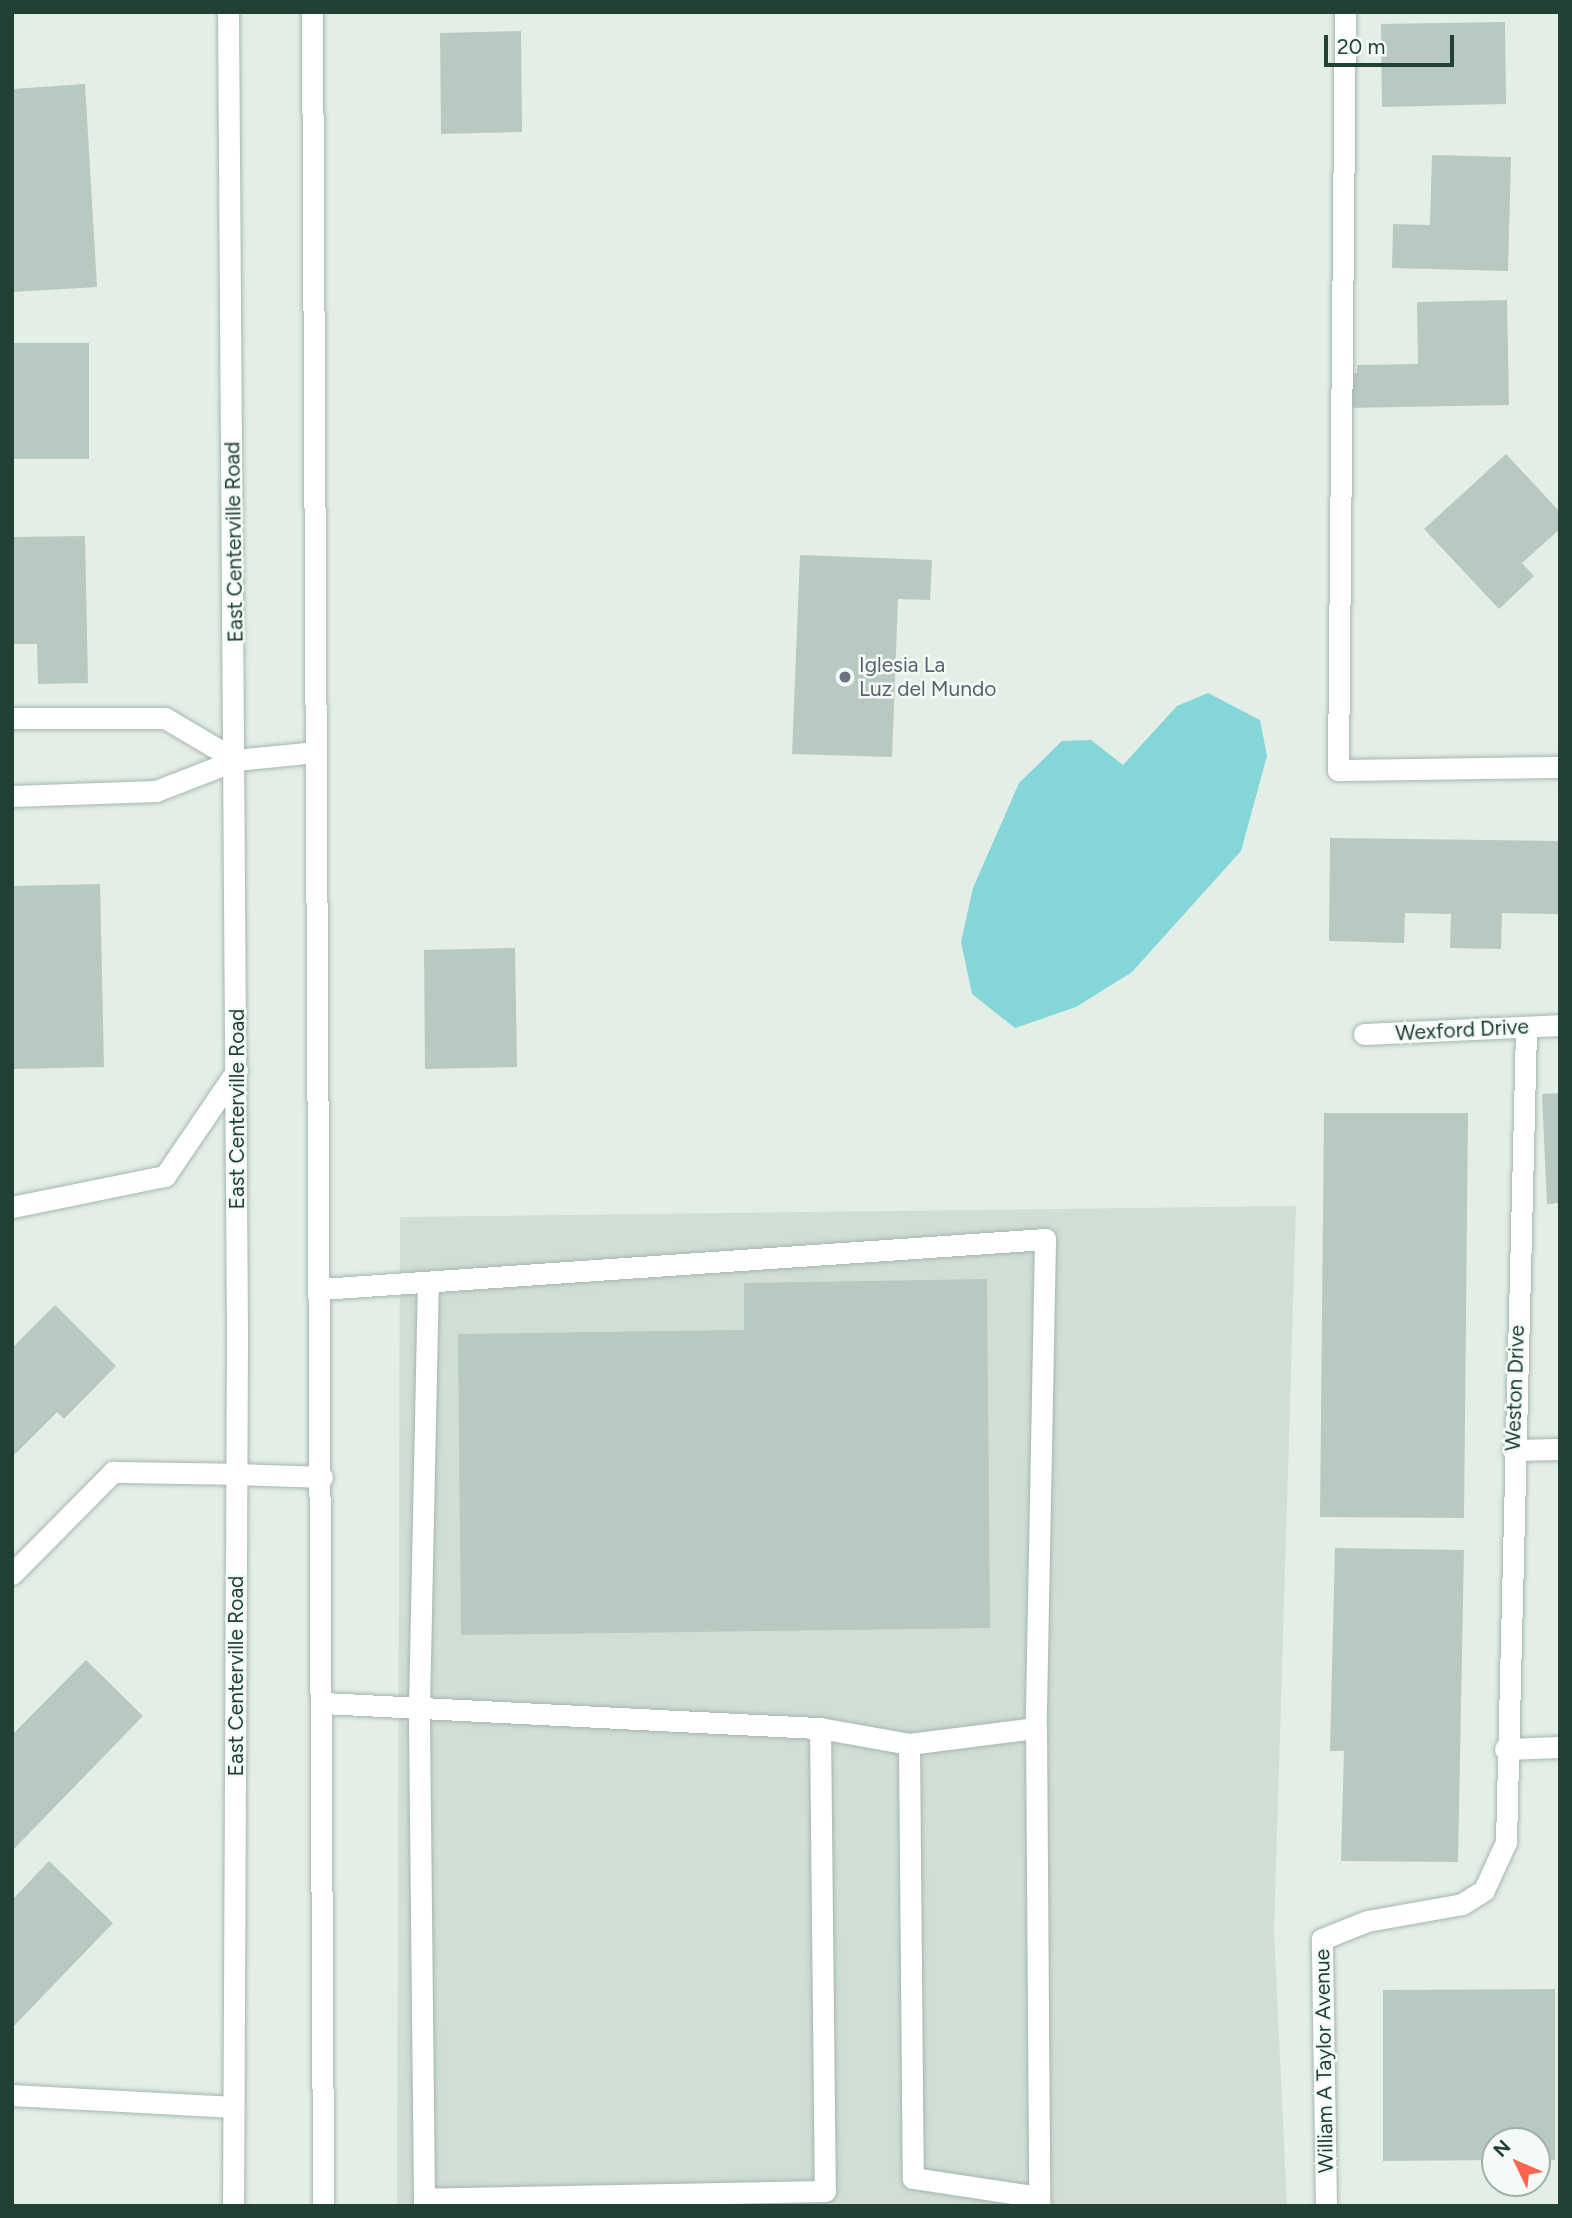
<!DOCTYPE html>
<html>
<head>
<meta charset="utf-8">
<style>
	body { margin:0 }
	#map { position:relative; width:1572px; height:2218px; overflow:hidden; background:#e3eee7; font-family:Figtree,sans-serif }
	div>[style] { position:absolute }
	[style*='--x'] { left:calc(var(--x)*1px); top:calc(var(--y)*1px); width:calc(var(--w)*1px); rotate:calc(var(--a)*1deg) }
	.built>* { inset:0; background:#d0ded6 }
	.water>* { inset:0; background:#85d6d9 }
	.building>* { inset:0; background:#b7c9c0 }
	.roads { filter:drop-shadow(0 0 2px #a5b7ae) drop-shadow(0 0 2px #a5b7ae) }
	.lane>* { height:21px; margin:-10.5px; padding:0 10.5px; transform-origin:10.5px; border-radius:10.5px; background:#fff }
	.street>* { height:21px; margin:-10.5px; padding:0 10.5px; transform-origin:10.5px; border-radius:10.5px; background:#fff }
	.secondary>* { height:21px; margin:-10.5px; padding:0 10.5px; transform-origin:10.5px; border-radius:10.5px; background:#fff }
	.dots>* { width:19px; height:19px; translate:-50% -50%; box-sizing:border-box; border:4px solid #f4faf6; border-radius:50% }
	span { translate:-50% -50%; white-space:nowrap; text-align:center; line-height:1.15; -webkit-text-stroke:5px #f4faf6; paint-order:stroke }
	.street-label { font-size:21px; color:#204134 }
	.worship-label { font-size:21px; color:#5b616d }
	.left { translate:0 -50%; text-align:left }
	.frame { position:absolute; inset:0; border:14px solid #204134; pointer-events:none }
	.north { position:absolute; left:1481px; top:2127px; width:70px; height:70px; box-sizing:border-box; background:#f4faf6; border:2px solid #9fb0a8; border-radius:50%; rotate:314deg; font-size:19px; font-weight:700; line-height:28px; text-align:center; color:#204134 }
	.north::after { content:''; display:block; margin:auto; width:24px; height:32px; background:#ff6450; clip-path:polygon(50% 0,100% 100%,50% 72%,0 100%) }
	.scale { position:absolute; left:1324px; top:35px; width:130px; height:32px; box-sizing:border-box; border:4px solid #204134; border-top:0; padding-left:9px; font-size:21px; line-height:24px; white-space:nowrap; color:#204134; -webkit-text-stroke:5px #f4faf6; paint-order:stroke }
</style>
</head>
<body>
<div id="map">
	<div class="built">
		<i style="clip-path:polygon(1296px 1206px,1274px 1932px,1287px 2206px,397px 2206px,400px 1217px)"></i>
	</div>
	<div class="water">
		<i style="clip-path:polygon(1208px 693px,1260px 720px,1267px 756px,1241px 851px,1132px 972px,1076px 1007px,1015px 1028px,972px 994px,961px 942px,973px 888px,1019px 783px,1062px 741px,1091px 740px,1123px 765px,1177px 706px)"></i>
	</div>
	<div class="building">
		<i style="clip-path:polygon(1505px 22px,1506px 104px,1382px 107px,1381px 24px)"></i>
		<i style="clip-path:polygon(521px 31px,522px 132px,441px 134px,440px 33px)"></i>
		<i style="clip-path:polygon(85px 84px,97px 287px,12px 292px,12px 89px)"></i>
		<i style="clip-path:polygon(1432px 155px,1511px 157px,1508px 271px,1392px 268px,1393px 224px,1430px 225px)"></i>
		<i style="clip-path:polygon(1507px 300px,1509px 405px,1346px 408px,1346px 374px,1357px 373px,1357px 365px,1418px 364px,1417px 302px)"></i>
		<i style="clip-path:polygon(12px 343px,89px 343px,89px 459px,12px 459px)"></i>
		<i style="clip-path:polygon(1506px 454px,1560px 512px,1560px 529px,1522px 563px,1534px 576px,1499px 609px,1424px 529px)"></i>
		<i style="clip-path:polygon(85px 536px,88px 683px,38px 684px,37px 644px,12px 644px,12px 537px)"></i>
		<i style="clip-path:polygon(800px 555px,932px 560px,930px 600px,898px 599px,892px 757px,792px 754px)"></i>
		<i style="clip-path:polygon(1330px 838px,1560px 841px,1560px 914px,1502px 913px,1501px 949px,1450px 948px,1451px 914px,1405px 913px,1404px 943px,1329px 941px)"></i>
		<i style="clip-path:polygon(100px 884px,104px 1067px,12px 1069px,12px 886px)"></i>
		<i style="clip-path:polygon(515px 948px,517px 1067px,425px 1069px,424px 950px)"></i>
		<i style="clip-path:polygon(1560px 1093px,1560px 1203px,1547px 1204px,1542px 1094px)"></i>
		<i style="clip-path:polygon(1324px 1113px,1468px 1113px,1464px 1518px,1320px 1517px)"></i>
		<i style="clip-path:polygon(987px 1279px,990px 1628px,461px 1635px,458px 1334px,744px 1330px,744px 1283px)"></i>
		<i style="clip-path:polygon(55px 1305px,116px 1366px,64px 1419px,57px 1412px,12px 1457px,12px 1348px)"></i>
		<i style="clip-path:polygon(1335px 1548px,1464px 1550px,1458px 1862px,1341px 1861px,1344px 1751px,1330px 1751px)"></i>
		<i style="clip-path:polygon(86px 1660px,143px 1716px,12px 1851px,12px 1735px)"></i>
		<i style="clip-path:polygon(49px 1861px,113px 1923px,12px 2028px,12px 1900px)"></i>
		<i style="clip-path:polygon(1555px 1989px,1555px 2160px,1537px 2160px,1537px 2141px,1495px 2141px,1495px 2160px,1383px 2161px,1383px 1990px)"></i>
	</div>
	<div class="roads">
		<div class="lane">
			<i style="--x:1345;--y:12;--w:758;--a:90.53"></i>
			<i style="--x:1338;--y:770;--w:222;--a:-0.8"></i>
			<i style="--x:12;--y:718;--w:153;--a:0"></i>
			<i style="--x:165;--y:718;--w:82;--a:30.6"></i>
			<i style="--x:12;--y:796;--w:144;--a:-2"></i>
			<i style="--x:156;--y:791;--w:86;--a:-21.2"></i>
			<i style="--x:12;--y:1207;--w:156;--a:-11.5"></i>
			<i style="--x:165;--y:1176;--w:128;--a:-55.8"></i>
			<i style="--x:321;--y:1289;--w:726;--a:-3.95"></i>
			<i style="--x:1045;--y:1239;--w:489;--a:91.1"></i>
			<i style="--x:12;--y:1574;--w:144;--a:-45.3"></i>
			<i style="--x:113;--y:1472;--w:124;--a:0.9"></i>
			<i style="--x:323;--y:1703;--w:498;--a:2.9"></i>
			<i style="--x:820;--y:1728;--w:463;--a:89.4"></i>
			<i style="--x:825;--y:2191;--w:401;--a:178.9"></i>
			<i style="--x:424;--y:2199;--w:7;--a:90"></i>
			<i style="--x:820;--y:1728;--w:90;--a:10.2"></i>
			<i style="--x:909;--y:1744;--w:128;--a:-7.2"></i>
			<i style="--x:1036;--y:1728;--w:478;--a:89.6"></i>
			<i style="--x:909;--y:1744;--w:434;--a:89.5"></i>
			<i style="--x:913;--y:2178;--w:126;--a:8.6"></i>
			<i style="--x:12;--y:2095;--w:221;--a:3.1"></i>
			<i style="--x:424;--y:2199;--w:492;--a:-90.6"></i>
			<i style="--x:419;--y:1707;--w:423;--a:-88.8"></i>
		</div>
		<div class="street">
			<i style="--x:1364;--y:1034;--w:196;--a:-2.6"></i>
			<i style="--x:1513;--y:1450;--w:47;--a:-1.2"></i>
			<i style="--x:1505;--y:1749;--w:55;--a:-2.1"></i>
			<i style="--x:1326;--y:2206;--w:267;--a:-90.9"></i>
			<i style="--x:1322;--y:1939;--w:48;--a:-21.8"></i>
			<i style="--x:1367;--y:1921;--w:97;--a:-10.1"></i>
			<i style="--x:1462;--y:1904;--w:26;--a:-32"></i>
			<i style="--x:1484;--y:1890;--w:53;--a:-65.4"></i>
			<i style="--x:1506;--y:1842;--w:815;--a:-88.59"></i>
		</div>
		<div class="secondary">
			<i style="--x:228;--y:12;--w:1326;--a:89.61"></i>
			<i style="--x:237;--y:1338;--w:868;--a:90.26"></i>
			<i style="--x:312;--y:12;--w:2194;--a:89.71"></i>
			<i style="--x:236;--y:760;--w:80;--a:-5.7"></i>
			<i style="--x:237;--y:1474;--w:85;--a:2"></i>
		</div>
	</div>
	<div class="dots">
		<i style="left:845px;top:677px;background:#6b7280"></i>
	</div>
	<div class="street-label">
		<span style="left:234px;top:542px;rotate:-91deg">East Centerville Road</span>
		<span style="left:1462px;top:1030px;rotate:-3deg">Wexford Drive</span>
		<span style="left:237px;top:1109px;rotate:-90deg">East Centerville Road</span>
		<span style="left:1515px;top:1388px;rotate:-88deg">Weston Drive</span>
		<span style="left:236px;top:1676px;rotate:-90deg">East Centerville Road</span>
		<span style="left:1324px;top:2061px;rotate:-91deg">William A Taylor Avenue</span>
	</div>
	<div class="worship-label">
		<span class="left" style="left:859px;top:677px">Iglesia La<br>Luz del Mundo</span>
	</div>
	<div class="frame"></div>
	<div class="north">N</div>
	<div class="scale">20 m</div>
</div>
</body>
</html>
